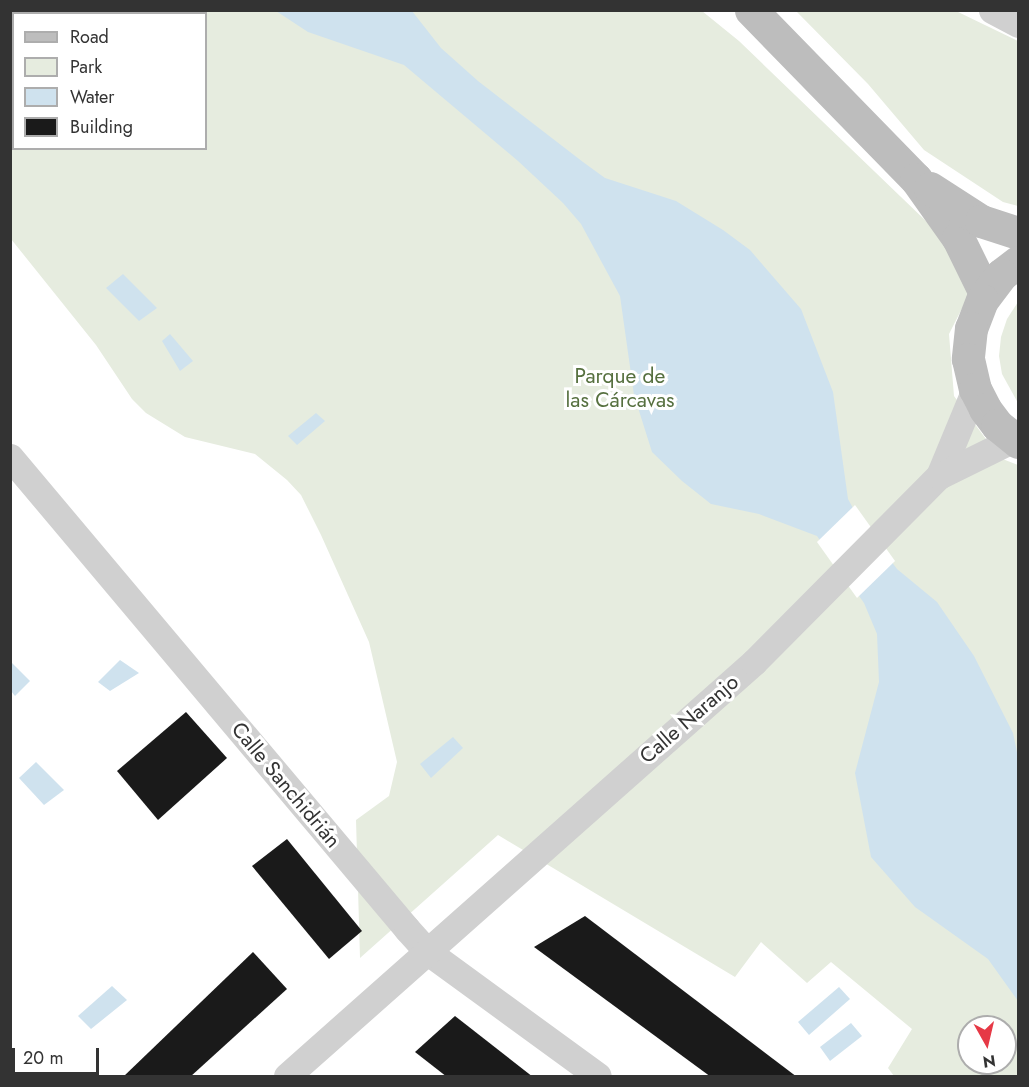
<!DOCTYPE html>
<html>
<head>
<meta charset="utf-8">
<style>
	body { margin:0 }
	#map { position:relative; width:1029px; height:1087px; overflow:hidden; background:#fff; font-family:Jost,sans-serif }
	div>[style] { position:absolute }
	[style*='--x'] { left:calc(var(--x)*1px); top:calc(var(--y)*1px); width:calc(var(--w)*1px); rotate:calc(var(--a)*1deg) }
	.green>* { inset:0; background:#e6ecdf }
	.water>* { inset:0; background:#cfe2ee }
	.pier>* { inset:0; background:#fff }
	.building>* { inset:0; background:#1a1a1a }
	.street>* { height:27px; margin:-13.5px; padding:0 13.5px; transform-origin:13.5px; border-radius:13.5px; background:#d0d0d0 }
	.secondary>* { height:33px; margin:-16.5px; padding:0 16.5px; transform-origin:16.5px; border-radius:16.5px; background:#bdbdbd }
	span { translate:-50% -50%; white-space:nowrap; text-align:center; line-height:1.15; -webkit-text-stroke:6px #fff; paint-order:stroke }
	.park-label { font-size:21px; color:#56703f }
	.street-label { font-size:21px; color:#333 }
	.frame { position:absolute; inset:0; border:12px solid #333; pointer-events:none }
	.legend { position:absolute; left:12px; top:12px; width:195px; height:138px; box-sizing:border-box; background:#fff; border:2px solid #adadad; margin:0; padding:8px 10px; list-style:none; font-size:18px; color:#333 }
	.legend li { display:flex; align-items:center; gap:12px; height:30px }
	.legend b { width:30px; border:2px solid #adadad }
	.north { position:absolute; left:957px; top:1015px; width:60px; height:60px; box-sizing:border-box; background:#fff; border:2px solid #adadad; border-radius:50%; rotate:172deg; font-size:16px; font-weight:700; line-height:24px; text-align:center; color:#333 }
	.north::after { content:''; display:block; margin:auto; width:21px; height:27px; background:#e63946; clip-path:polygon(50% 0,100% 100%,50% 72%,0 100%) }
	.scale { position:absolute; left:12px; top:1048px; width:87px; height:27px; box-sizing:border-box; border:3px solid #333; border-top:0; padding-left:8px; font-size:18px; line-height:21px; white-space:nowrap; color:#333; -webkit-text-stroke:4px #fff; paint-order:stroke }
</style>
</head>
<body>
<div id="map">
	<div class="green">
		<i style="clip-path:polygon(evenodd,10px 11px,702px 11px,739px 41px,980px 273px,949px 334px,954px 396px,1000px 458px,1018px 465px,1018px 1076px,894px 1076px,888px 1068px,912px 1029px,831px 962px,807px 983px,761px 942px,735px 977px,498px 835px,360px 958px,356px 820px,389px 796px,397px 762px,369px 642px,321px 535px,301px 495px,287px 480px,255px 454px,185px 437px,146px 413px,132px 399px,96px 345px,11px 239px,10px 11px,14px 14px,206px 14px,206px 148px,14px 148px,14px 14px,10px 11px,969px 1027px,1005px 1027px,1005px 1063px,969px 1063px,969px 1027px)"></i>
		<i style="clip-path:polygon(796px 11px,956px 11px,1018px 41px,1018px 206px,1003px 202px,924px 150px,868px 84px)"></i>
		<i style="clip-path:polygon(1018px 302px,1018px 403px,1002px 374px,999px 356px,1001px 337px,1007px 319px)"></i>
	</div>
	<div class="water">
		<i style="clip-path:polygon(276px 11px,412px 11px,441px 48px,478px 81px,583px 162px,605px 178px,676px 201px,723px 230px,750px 250px,801px 309px,833px 392px,848px 499px,859px 519px,897px 569px,937px 602px,974px 656px,1013px 733px,1018px 757px,1018px 1001px,988px 959px,915px 907px,871px 857px,855px 773px,879px 682px,877px 634px,864px 603px,817px 536px,759px 514px,711px 504px,682px 481px,652px 452px,634px 395px,620px 296px,581px 224px,563px 203px,518px 161px,404px 65px,308px 32px)"></i>
		<i style="clip-path:polygon(123px 274px,157px 308px,139px 321px,106px 288px)"></i>
		<i style="clip-path:polygon(170px 334px,193px 361px,180px 371px,162px 341px)"></i>
		<i style="clip-path:polygon(316px 413px,325px 421px,297px 445px,288px 436px)"></i>
		<i style="clip-path:polygon(120px 660px,139px 673px,110px 691px,98px 682px)"></i>
		<i style="clip-path:polygon(10px 661px,30px 681px,15px 696px,11px 691px)"></i>
		<i style="clip-path:polygon(453px 737px,463px 748px,431px 778px,420px 764px)"></i>
		<i style="clip-path:polygon(36px 762px,64px 790px,44px 805px,19px 778px)"></i>
		<i style="clip-path:polygon(112px 986px,127px 1000px,91px 1029px,78px 1016px)"></i>
		<i style="clip-path:polygon(839px 987px,850px 999px,809px 1035px,798px 1022px)"></i>
		<i style="clip-path:polygon(851px 1023px,862px 1036px,830px 1061px,820px 1047px)"></i>
	</div>
	<div class="pier">
		<i style="clip-path:polygon(855px 505px,895px 561px,857px 598px,817px 542px)"></i>
	</div>
	<div class="building">
		<i style="clip-path:polygon(186px 712px,227px 758px,158px 820px,117px 771px)"></i>
		<i style="clip-path:polygon(287px 839px,362px 931px,329px 959px,252px 866px)"></i>
		<i style="clip-path:polygon(585px 916px,797px 1077px,711px 1077px,534px 947px)"></i>
		<i style="clip-path:polygon(253px 952px,287px 989px,190px 1077px,123px 1077px)"></i>
		<i style="clip-path:polygon(455px 1016px,533px 1077px,447px 1077px,415px 1052px)"></i>
	</div>
	<div class="street">
		<i style="--x:992;--y:10;--w:30;--a:28"></i>
		<i style="--x:10;--y:457;--w:617;--a:49.93"></i>
		<i style="--x:407;--y:929;--w:31;--a:48"></i>
		<i style="--x:428;--y:952;--w:210;--a:36.1"></i>
		<i style="--x:939;--y:476;--w:94;--a:-67.5"></i>
		<i style="--x:287;--y:1076;--w:624;--a:-41.56"></i>
		<i style="--x:754;--y:662;--w:262;--a:-45.2"></i>
		<i style="--x:939;--y:476;--w:84;--a:-26.3"></i>
	</div>
	<div class="secondary">
		<i style="--x:751;--y:10;--w:236;--a:45.7"></i>
		<i style="--x:916;--y:179;--w:72;--a:54.6"></i>
		<i style="--x:958;--y:238;--w:61;--a:63.9"></i>
		<i style="--x:930;--y:188;--w:61;--a:32.9"></i>
		<i style="--x:981;--y:221;--w:39;--a:18"></i>
		<i style="--x:1018;--y:262;--w:21;--a:143"></i>
		<i style="--x:1001;--y:275;--w:31;--a:127"></i>
		<i style="--x:982;--y:300;--w:30;--a:111"></i>
		<i style="--x:971;--y:328;--w:31;--a:96"></i>
		<i style="--x:968;--y:359;--w:31;--a:77"></i>
		<i style="--x:975;--y:389;--w:22;--a:63"></i>
		<i style="--x:985;--y:409;--w:20;--a:53"></i>
		<i style="--x:997;--y:425;--w:27;--a:39"></i>
	</div>
	<div class="park-label">
		<span style="left:620px;top:388px">Parque de<br>las Cárcavas</span>
	</div>
	<div class="street-label">
		<span style="left:689px;top:719px;rotate:-41deg">Calle Naranjo</span>
		<span style="left:286px;top:785px;rotate:50deg">Calle Sanchidrián</span>
	</div>
	<div class="frame"></div>
	<ul class="legend">
	<li><b style="height:8px;background:#bdbdbd"></b>Road</li>
	<li><b style="height:16px;background:#e6ecdf"></b>Park</li>
	<li><b style="height:16px;background:#cfe2ee"></b>Water</li>
	<li><b style="height:16px;background:#1a1a1a"></b>Building</li>
	</ul>
	<div class="north">N</div>
	<div class="scale">20 m</div>
</div>
</body>
</html>
